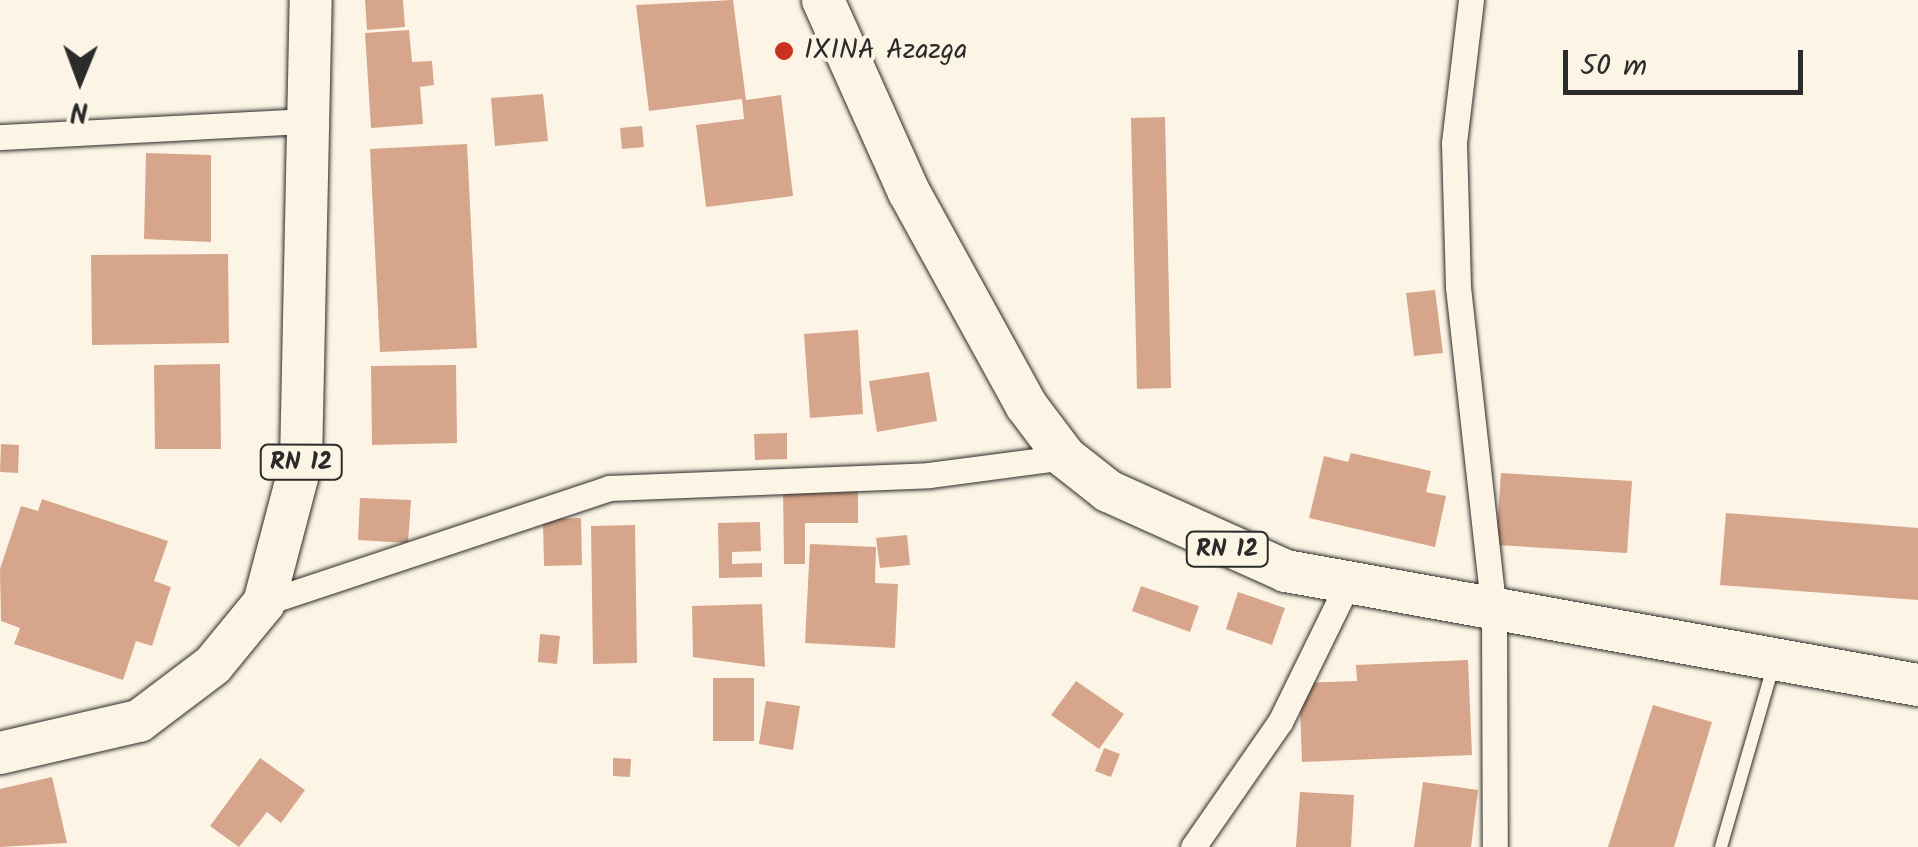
<!DOCTYPE html>
<html>
<head>
<meta charset="utf-8">
<style>
	body { margin:0 }
	#map { position:relative; width:1918px; height:847px; overflow:hidden; background:#fcf5e5; font-family:Kalam,sans-serif }
	div>[style] { position:absolute }
	[style*='--x'] { left:calc(var(--x)*1px); top:calc(var(--y)*1px); width:calc(var(--w)*1px); rotate:calc(var(--a)*1deg) }
	.building>* { inset:0; background:#d7a58b }
	.roads { filter:drop-shadow(0 0 2px #2b2b2b) drop-shadow(0 0 2px #2b2b2b) }
	.lane>* { height:12px; margin:-6px; padding:0 6px; transform-origin:6px; border-radius:6px; background:#fcf5e5 }
	.street>* { height:25px; margin:-12.5px; padding:0 12.5px; transform-origin:12.5px; border-radius:12.5px; background:#fcf5e5 }
	.primary>* { height:42px; margin:-21px; padding:0 21px; transform-origin:21px; border-radius:21px; background:#fcf5e5 }
	.dots>* { width:28px; height:28px; translate:-50% -50%; box-sizing:border-box; border:5px solid #fcf5e5; border-radius:50% }
	span { translate:-50% -50%; white-space:nowrap; text-align:center; line-height:1.15; -webkit-text-stroke:8px #fcf5e5; paint-order:stroke }
	.shield-label span { padding:2px 8px; background:#fcf5e5; border:2px solid; border-radius:8px; -webkit-text-stroke-width:0 }
	.shield-label { font-size:25px; color:#2b2b2b; font-weight:700 }
	.poi-label { font-size:28px; color:#2b2b2b }
	.left { translate:0 -50%; text-align:left }
	.north { position:absolute; left:30px; top:30px; width:100px; height:100px; -webkit-text-stroke:8px #fcf5e5; paint-order:stroke; rotate:181deg; font-size:28px; font-weight:700; line-height:40px; text-align:center; color:#2b2b2b }
	.north::after { content:''; display:block; margin:auto; width:35px; height:45px; background:#2b2b2b; clip-path:polygon(50% 0,100% 100%,50% 72%,0 100%) }
	.scale { position:absolute; left:1563px; top:50px; width:240px; height:45px; box-sizing:border-box; border:5px solid #2b2b2b; border-top:0; padding-left:12px; font-size:30px; line-height:35px; white-space:nowrap; color:#2b2b2b; -webkit-text-stroke:8px #fcf5e5; paint-order:stroke }
</style>
</head>
<body>
<div id="map">
	<div class="building">
		<i style="clip-path:polygon(365px 0,403px 0,405px 27px,367px 30px)"></i>
		<i style="clip-path:polygon(733px 0,746px 100px,781px 95px,793px 196px,706px 207px,696px 125px,744px 119px,742px 99px,649px 111px,636px 5px)"></i>
		<i style="clip-path:polygon(409px 30px,412px 62px,432px 61px,434px 85px,420px 87px,423px 124px,371px 128px,365px 33px)"></i>
		<i style="clip-path:polygon(543px 94px,548px 141px,495px 146px,491px 98px)"></i>
		<i style="clip-path:polygon(1165px 117px,1171px 388px,1137px 389px,1131px 118px)"></i>
		<i style="clip-path:polygon(642px 126px,644px 147px,622px 149px,620px 128px)"></i>
		<i style="clip-path:polygon(467px 144px,477px 348px,380px 352px,370px 149px)"></i>
		<i style="clip-path:polygon(146px 153px,211px 155px,211px 242px,144px 239px)"></i>
		<i style="clip-path:polygon(228px 254px,229px 343px,92px 345px,91px 255px)"></i>
		<i style="clip-path:polygon(1435px 290px,1443px 353px,1414px 356px,1406px 293px)"></i>
		<i style="clip-path:polygon(858px 330px,863px 414px,810px 418px,804px 334px)"></i>
		<i style="clip-path:polygon(220px 364px,221px 449px,155px 449px,154px 365px)"></i>
		<i style="clip-path:polygon(456px 365px,457px 443px,372px 445px,371px 366px)"></i>
		<i style="clip-path:polygon(929px 372px,937px 421px,877px 432px,869px 381px)"></i>
		<i style="clip-path:polygon(787px 433px,787px 459px,755px 460px,754px 434px)"></i>
		<i style="clip-path:polygon(1px 444px,19px 445px,18px 473px,0 472px)"></i>
		<i style="clip-path:polygon(1351px 453px,1431px 471px,1426px 492px,1446px 496px,1435px 547px,1309px 518px,1324px 456px,1348px 462px)"></i>
		<i style="clip-path:polygon(1501px 473px,1632px 481px,1627px 553px,1496px 545px)"></i>
		<i style="clip-path:polygon(783px 485px,858px 485px,858px 523px,805px 523px,805px 564px,784px 564px)"></i>
		<i style="clip-path:polygon(360px 498px,411px 500px,408px 543px,358px 540px)"></i>
		<i style="clip-path:polygon(42px 499px,168px 541px,154px 581px,171px 587px,152px 646px,136px 641px,123px 680px,14px 644px,20px 628px,1px 621px,0 569px,21px 506px,38px 511px)"></i>
		<i style="clip-path:polygon(1726px 513px,1918px 528px,1918px 600px,1720px 585px)"></i>
		<i style="clip-path:polygon(581px 518px,582px 565px,544px 566px,543px 519px)"></i>
		<i style="clip-path:polygon(760px 522px,761px 551px,732px 552px,732px 564px,762px 563px,762px 577px,719px 578px,718px 523px)"></i>
		<i style="clip-path:polygon(635px 525px,637px 663px,593px 664px,591px 526px)"></i>
		<i style="clip-path:polygon(907px 535px,910px 565px,880px 568px,876px 538px)"></i>
		<i style="clip-path:polygon(810px 544px,876px 547px,875px 583px,898px 584px,895px 648px,805px 643px)"></i>
		<i style="clip-path:polygon(1141px 586px,1199px 606px,1190px 632px,1132px 611px)"></i>
		<i style="clip-path:polygon(1238px 592px,1285px 608px,1272px 645px,1226px 629px)"></i>
		<i style="clip-path:polygon(762px 604px,765px 667px,693px 657px,692px 606px)"></i>
		<i style="clip-path:polygon(540px 634px,560px 636px,557px 664px,538px 662px)"></i>
		<i style="clip-path:polygon(1468px 660px,1472px 755px,1302px 762px,1299px 683px,1357px 681px,1356px 665px)"></i>
		<i style="clip-path:polygon(713px 678px,754px 678px,754px 741px,713px 741px)"></i>
		<i style="clip-path:polygon(1076px 681px,1124px 714px,1099px 749px,1051px 715px)"></i>
		<i style="clip-path:polygon(766px 701px,800px 706px,793px 750px,759px 744px)"></i>
		<i style="clip-path:polygon(1653px 705px,1712px 722px,1674px 847px,1608px 847px)"></i>
		<i style="clip-path:polygon(1104px 748px,1120px 754px,1111px 777px,1095px 771px)"></i>
		<i style="clip-path:polygon(260px 758px,305px 790px,281px 823px,267px 812px,239px 847px,210px 826px)"></i>
		<i style="clip-path:polygon(613px 758px,631px 759px,630px 777px,613px 776px)"></i>
		<i style="clip-path:polygon(52px 777px,67px 843px,0 847px,0 789px)"></i>
		<i style="clip-path:polygon(1423px 782px,1478px 790px,1471px 847px,1414px 847px)"></i>
		<i style="clip-path:polygon(1300px 792px,1354px 795px,1351px 847px,1296px 847px)"></i>
	</div>
	<div class="roads">
		<div class="lane">
			<i style="--x:1721;--y:847;--w:187;--a:-73.9"></i>
		</div>
		<div class="street">
			<i style="--x:1471;--y:0;--w:144;--a:96.8"></i>
			<i style="--x:1454;--y:143;--w:144;--a:88.4"></i>
			<i style="--x:1458;--y:287;--w:328;--a:83.7"></i>
			<i style="--x:1494;--y:613;--w:234;--a:89.8"></i>
			<i style="--x:0;--y:137;--w:310;--a:-3"></i>
			<i style="--x:264;--y:603;--w:364;--a:-18.4"></i>
			<i style="--x:609;--y:488;--w:320;--a:-2.3"></i>
			<i style="--x:929;--y:475;--w:137;--a:-7.5"></i>
			<i style="--x:1193;--y:847;--w:152;--a:-55.2"></i>
			<i style="--x:1280;--y:722;--w:155;--a:-63.9"></i>
		</div>
		<div class="primary">
			<i style="--x:823;--y:0;--w:210;--a:65.9"></i>
			<i style="--x:909;--y:192;--w:243;--a:61.2"></i>
			<i style="--x:1026;--y:405;--w:65;--a:53.1"></i>
			<i style="--x:1065;--y:457;--w:55;--a:38.3"></i>
			<i style="--x:1108;--y:491;--w:195;--a:24.2"></i>
			<i style="--x:1286;--y:571;--w:642;--a:10.23"></i>
			<i style="--x:0;--y:753;--w:143;--a:-13"></i>
			<i style="--x:139;--y:721;--w:93;--a:-37.1"></i>
			<i style="--x:213;--y:665;--w:80;--a:-50.6"></i>
			<i style="--x:264;--y:603;--w:145;--a:-75.2"></i>
			<i style="--x:301;--y:463;--w:463;--a:-88.8"></i>
		</div>
	</div>
	<div class="dots">
		<i style="left:784px;top:51px;background:#c8321e"></i>
	</div>
	<div class="shield-label">
		<span style="left:301px;top:462px">RN 12</span>
		<span style="left:1227px;top:549px">RN 12</span>
	</div>
	<div class="poi-label">
		<span class="left" style="left:804px;top:51px">IXINA Azazga</span>
	</div>
	<div class="north">N</div>
	<div class="scale">50 m</div>
</div>
</body>
</html>
